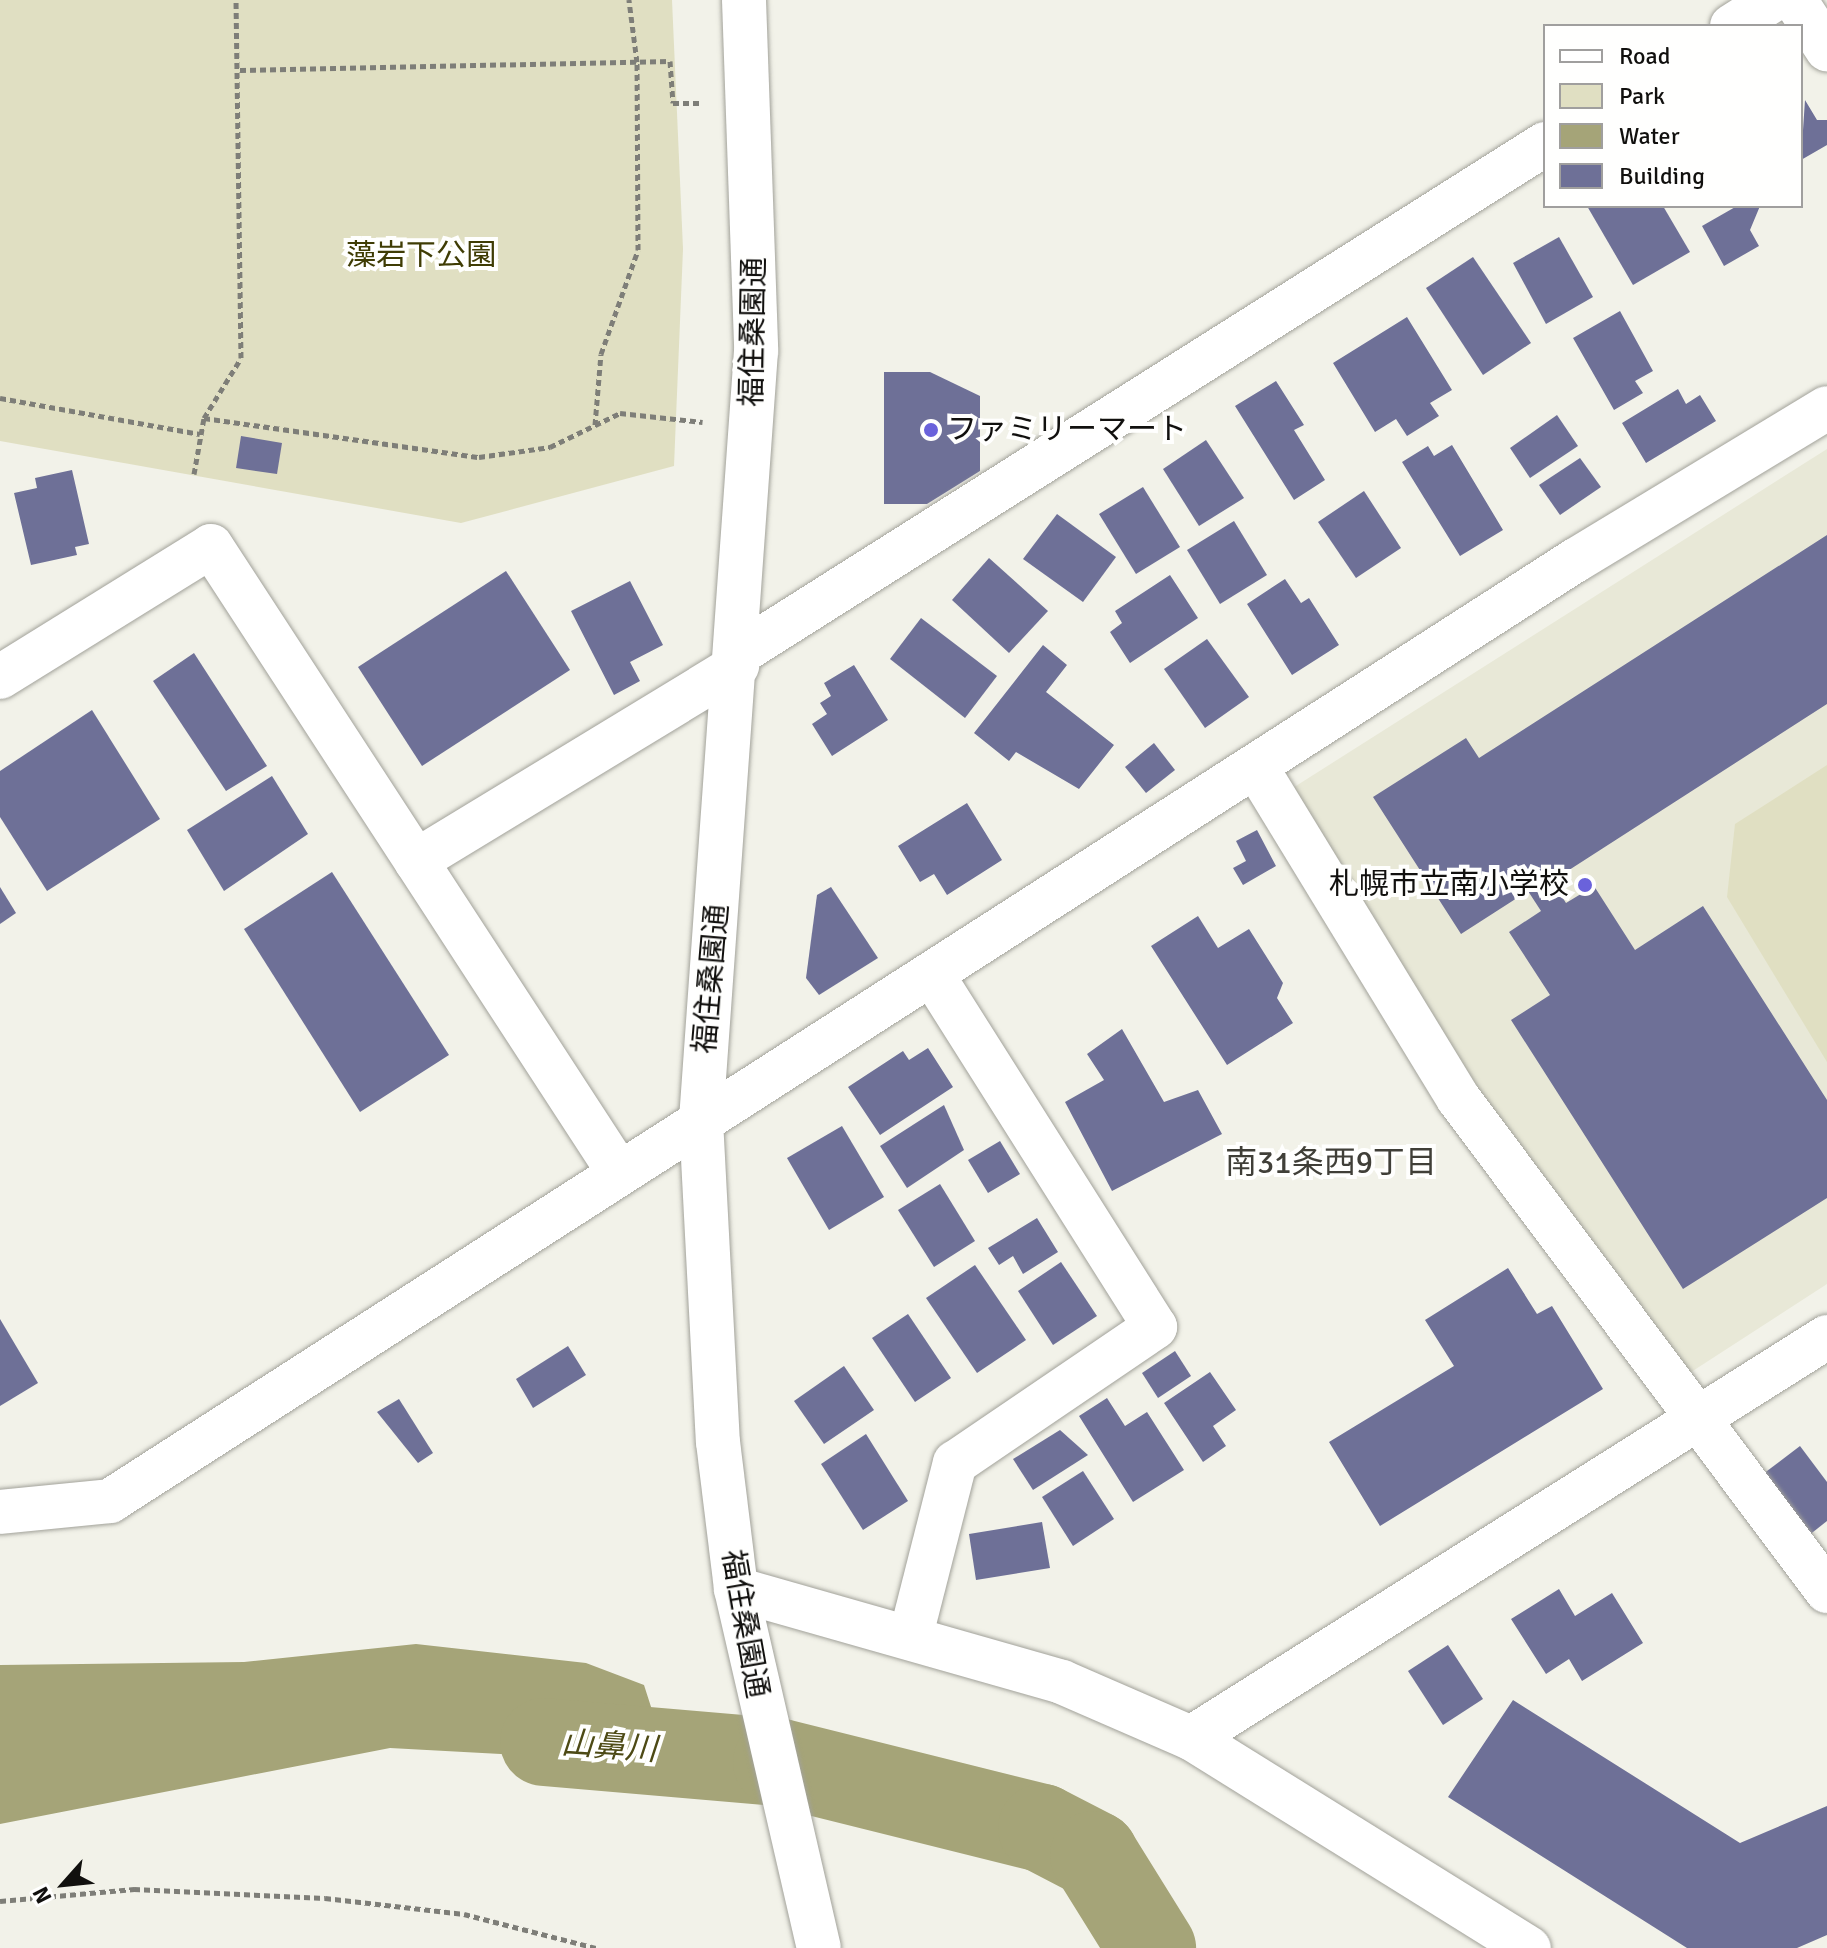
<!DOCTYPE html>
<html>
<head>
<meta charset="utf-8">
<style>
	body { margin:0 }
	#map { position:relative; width:1827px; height:1948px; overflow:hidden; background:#f2f2e9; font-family:Signika,"Noto Sans JP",sans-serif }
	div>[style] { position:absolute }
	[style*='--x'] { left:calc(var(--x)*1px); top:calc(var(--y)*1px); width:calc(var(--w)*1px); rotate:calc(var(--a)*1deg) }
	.built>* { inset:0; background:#e8e8d7 }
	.green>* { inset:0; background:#e0dfc2 }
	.water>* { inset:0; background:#a5a478 }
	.river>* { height:88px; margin:-44px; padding:0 44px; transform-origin:44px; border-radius:44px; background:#a5a478 }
	.building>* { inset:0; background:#6e7097 }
	.path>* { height:5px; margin-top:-2.5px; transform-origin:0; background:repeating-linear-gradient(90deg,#7e7e78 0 6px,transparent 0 10px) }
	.roads { filter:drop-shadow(0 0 2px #a2a29a) drop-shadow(0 0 2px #a2a29a) }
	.minor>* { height:44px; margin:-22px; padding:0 22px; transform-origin:22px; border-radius:22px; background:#fff }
	.dots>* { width:22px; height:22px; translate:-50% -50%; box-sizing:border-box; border:4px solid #fffffe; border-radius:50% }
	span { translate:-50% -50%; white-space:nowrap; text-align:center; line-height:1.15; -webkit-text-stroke:8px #fffffe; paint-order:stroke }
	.park-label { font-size:30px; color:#3f3c04 }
	.street-label { font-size:30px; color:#11100e }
	.poi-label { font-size:30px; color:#11100e }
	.left { translate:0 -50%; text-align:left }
	.right { translate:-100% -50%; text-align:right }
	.neighbourhood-label { font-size:32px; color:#403f38 }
	.water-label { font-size:32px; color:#4d4a15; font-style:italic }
	.legend { position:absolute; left:1543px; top:24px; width:260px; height:184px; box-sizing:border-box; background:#fffffe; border:2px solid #a09f9e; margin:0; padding:10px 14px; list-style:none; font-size:24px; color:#11100e }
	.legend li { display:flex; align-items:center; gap:16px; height:40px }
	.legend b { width:40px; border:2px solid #a09f9e }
	.north { position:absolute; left:24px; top:1844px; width:80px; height:80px; -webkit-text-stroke:6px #fffffe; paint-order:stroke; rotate:243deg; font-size:22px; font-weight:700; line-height:32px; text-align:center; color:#11100e }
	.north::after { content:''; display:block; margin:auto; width:28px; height:36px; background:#11100e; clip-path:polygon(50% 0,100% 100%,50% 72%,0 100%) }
</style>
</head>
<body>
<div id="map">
	<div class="built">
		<i style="clip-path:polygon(1827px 449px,1827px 1284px,1685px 1376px,1470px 1094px,1288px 791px)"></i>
	</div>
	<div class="green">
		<i style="clip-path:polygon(0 0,672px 0,683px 249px,674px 466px,461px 523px,0 441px)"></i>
		<i style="clip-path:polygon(1827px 765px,1827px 1062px,1727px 897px,1735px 824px)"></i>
	</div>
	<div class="water">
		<i style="clip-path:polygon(416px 1644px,586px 1663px,644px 1685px,669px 1763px,390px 1748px,0 1824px,0 1665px,244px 1662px)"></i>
	</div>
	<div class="river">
		<i style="--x:544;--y:1742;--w:234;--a:4.9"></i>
		<i style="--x:777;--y:1762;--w:273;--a:14"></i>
		<i style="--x:1042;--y:1828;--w:59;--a:27.4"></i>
		<i style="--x:1094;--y:1855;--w:110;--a:58.1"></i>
	</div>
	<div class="building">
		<i style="clip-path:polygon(1805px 100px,1817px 120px,1827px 120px,1827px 145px,1801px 160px)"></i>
		<i style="clip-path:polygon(1587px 206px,1663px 206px,1690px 252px,1633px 285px)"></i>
		<i style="clip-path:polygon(1737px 206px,1760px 206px,1750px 230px,1759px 246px,1724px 266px,1702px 226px)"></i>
		<i style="clip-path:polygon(1559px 237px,1593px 297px,1546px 324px,1513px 263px)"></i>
		<i style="clip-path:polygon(1473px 257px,1531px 343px,1483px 375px,1426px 288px)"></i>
		<i style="clip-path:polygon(1620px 311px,1653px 371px,1635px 381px,1643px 393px,1614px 410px,1573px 338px)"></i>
		<i style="clip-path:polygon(1407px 317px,1452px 390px,1430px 403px,1439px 416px,1407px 436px,1396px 419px,1375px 432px,1333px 363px)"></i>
		<i style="clip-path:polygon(884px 372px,930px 372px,980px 396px,980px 471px,927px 504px,884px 504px)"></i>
		<i style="clip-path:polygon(1276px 381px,1304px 425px,1294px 430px,1325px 480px,1294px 500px,1235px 406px)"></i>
		<i style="clip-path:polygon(1678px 389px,1686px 404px,1700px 395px,1716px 421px,1646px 463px,1622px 423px)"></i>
		<i style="clip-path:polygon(1557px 415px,1578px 446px,1530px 478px,1510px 448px)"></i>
		<i style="clip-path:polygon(241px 436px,282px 443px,277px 474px,236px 468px)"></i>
		<i style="clip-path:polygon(1206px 440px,1244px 498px,1199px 526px,1163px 469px)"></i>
		<i style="clip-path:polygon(1452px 445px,1503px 530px,1460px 556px,1402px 462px,1428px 446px,1434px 456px)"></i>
		<i style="clip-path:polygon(1580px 458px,1601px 487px,1560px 515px,1539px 485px)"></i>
		<i style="clip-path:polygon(72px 470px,89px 544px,75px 547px,77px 555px,31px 565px,14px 493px,37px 488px,35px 478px)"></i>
		<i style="clip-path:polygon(1143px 487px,1180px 547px,1136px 574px,1099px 514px)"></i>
		<i style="clip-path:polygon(1364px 491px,1401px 548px,1356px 578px,1318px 522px)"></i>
		<i style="clip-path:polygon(1057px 514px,1116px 557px,1083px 602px,1023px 559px)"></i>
		<i style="clip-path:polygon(1234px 521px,1267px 575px,1220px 604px,1187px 550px)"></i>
		<i style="clip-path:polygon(1827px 535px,1827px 704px,1552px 881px,1566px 903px,1594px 886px,1635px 950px,1703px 906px,1827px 1100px,1827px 1198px,1683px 1289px,1511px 1020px,1550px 995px,1509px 932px,1541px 911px,1528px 891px,1461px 934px,1373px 797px,1466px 738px,1479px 758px)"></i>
		<i style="clip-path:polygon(989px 558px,1048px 611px,1009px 653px,952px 600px)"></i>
		<i style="clip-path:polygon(506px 571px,570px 670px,422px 766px,358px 667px)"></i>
		<i style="clip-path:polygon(1170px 575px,1198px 618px,1130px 663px,1110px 632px,1122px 623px,1115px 611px)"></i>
		<i style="clip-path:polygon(1285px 579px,1301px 603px,1309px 598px,1339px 645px,1292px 675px,1247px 604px)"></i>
		<i style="clip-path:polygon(630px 581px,663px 645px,630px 662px,640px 681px,614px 695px,571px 611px)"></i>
		<i style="clip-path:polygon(921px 618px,997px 676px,965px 718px,890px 659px)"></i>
		<i style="clip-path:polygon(1207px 639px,1249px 697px,1205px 728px,1164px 669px)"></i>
		<i style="clip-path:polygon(1043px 645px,1067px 665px,1046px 692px,1114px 745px,1079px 789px,1016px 752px,1009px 761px,974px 733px)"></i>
		<i style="clip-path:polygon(194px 653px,267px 766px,226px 791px,153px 681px)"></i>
		<i style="clip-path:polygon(854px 665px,888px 720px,832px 756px,812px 724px,827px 714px,820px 703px,831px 696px,824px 683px)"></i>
		<i style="clip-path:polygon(92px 710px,160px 819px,47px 891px,0 817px,0 771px)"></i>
		<i style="clip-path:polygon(1154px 743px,1175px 770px,1146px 793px,1125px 767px)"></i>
		<i style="clip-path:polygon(272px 776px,308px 834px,224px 891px,187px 830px)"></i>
		<i style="clip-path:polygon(967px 803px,1002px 860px,947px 895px,934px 874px,920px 882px,898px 846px)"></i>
		<i style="clip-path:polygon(1257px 830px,1276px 866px,1243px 885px,1233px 868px,1246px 861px,1236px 841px)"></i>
		<i style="clip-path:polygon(332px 872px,449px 1055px,360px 1112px,244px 929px)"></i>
		<i style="clip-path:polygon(0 887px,16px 913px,0 924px)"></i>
		<i style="clip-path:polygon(831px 887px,878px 958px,819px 995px,806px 978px,817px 895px)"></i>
		<i style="clip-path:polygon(1198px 916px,1218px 948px,1249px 929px,1283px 983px,1277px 998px,1293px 1023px,1227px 1065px,1151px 946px)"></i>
		<i style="clip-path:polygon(1122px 1029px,1164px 1102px,1198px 1090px,1222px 1134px,1112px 1191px,1065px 1102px,1104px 1080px,1087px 1054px)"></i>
		<i style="clip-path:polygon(928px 1048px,953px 1087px,880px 1135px,848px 1087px,903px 1051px,909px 1060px)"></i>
		<i style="clip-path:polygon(944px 1105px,964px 1150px,907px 1188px,880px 1146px)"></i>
		<i style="clip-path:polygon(842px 1126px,884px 1197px,829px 1230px,787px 1158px)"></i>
		<i style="clip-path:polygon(1000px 1141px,1020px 1174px,988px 1193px,968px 1160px)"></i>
		<i style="clip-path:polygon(940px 1184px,975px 1241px,934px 1267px,898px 1210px)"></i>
		<i style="clip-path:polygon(1037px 1218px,1058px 1252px,1023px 1274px,1013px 1256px,999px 1265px,988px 1248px)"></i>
		<i style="clip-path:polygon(1061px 1262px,1097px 1316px,1053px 1345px,1018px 1291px)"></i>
		<i style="clip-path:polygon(975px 1265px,1026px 1340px,977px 1373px,926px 1298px)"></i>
		<i style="clip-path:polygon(1508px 1268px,1537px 1314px,1552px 1306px,1603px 1389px,1380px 1526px,1329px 1442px,1454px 1366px,1425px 1320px)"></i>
		<i style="clip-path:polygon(908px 1314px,951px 1378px,915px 1402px,872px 1338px)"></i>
		<i style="clip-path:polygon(0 1319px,38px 1383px,0 1406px)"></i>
		<i style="clip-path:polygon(568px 1346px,586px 1375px,533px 1408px,516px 1379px)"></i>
		<i style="clip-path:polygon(1175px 1351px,1191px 1376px,1158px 1398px,1142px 1373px)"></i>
		<i style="clip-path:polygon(844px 1366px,874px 1410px,824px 1444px,794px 1401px)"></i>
		<i style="clip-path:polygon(1210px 1372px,1236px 1410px,1213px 1426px,1226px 1446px,1203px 1462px,1164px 1403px)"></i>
		<i style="clip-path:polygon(1107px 1398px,1125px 1426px,1147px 1412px,1184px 1470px,1133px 1502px,1079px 1416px)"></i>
		<i style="clip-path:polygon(399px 1399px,433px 1453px,418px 1463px,377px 1412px)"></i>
		<i style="clip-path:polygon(1060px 1430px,1088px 1455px,1033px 1490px,1013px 1459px)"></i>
		<i style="clip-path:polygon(866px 1434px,908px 1501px,863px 1530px,821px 1464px)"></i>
		<i style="clip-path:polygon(1800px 1446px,1827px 1482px,1827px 1521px,1808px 1536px,1763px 1474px)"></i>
		<i style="clip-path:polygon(1083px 1471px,1114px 1519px,1073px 1546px,1042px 1497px)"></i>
		<i style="clip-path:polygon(1042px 1522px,1050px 1568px,976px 1580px,969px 1534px)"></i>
		<i style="clip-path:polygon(1559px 1589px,1575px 1616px,1612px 1593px,1643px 1643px,1582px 1681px,1569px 1659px,1546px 1674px,1511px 1619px)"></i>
		<i style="clip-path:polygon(1448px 1645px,1483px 1699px,1443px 1725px,1408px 1671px)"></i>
		<i style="clip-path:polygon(1513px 1700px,1740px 1843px,1827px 1806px,1827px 1935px,1797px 1948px,1687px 1948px,1448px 1797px)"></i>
	</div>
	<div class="path">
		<i style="--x:240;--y:70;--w:430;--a:-1.2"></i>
		<i style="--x:670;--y:61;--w:42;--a:85.9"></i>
		<i style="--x:673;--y:103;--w:27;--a:0"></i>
		<i style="--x:0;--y:398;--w:203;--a:10.2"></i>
		<i style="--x:204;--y:418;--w:278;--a:8.1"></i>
		<i style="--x:479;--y:457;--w:72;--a:-8"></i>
		<i style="--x:550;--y:447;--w:78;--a:-25.9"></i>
		<i style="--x:620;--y:413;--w:83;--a:6.2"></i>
		<i style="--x:595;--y:425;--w:71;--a:-85.2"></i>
		<i style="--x:601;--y:354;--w:110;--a:-70.4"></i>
		<i style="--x:638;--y:250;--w:188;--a:-90.3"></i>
		<i style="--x:637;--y:62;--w:63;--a:-97.4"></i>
		<i style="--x:194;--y:474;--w:57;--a:-79.9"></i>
		<i style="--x:204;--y:418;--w:70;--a:-58.3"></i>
		<i style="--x:241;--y:358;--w:358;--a:-90.8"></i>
		<i style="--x:0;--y:1901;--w:135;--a:-5.1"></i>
		<i style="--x:134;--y:1889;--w:191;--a:2.7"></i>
		<i style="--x:325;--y:1898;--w:140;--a:6.6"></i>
		<i style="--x:464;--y:1914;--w:136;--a:14.4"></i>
	</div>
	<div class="roads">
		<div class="minor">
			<i style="--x:744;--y:0;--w:351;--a:88"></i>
			<i style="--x:756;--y:351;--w:771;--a:94.09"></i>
			<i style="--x:701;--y:1120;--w:322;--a:87"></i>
			<i style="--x:718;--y:1442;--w:148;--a:83"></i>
			<i style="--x:736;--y:1589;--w:368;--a:77"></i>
			<i style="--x:1795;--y:0;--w:59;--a:56.9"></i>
			<i style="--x:1732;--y:26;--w:49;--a:-32.4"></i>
			<i style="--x:738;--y:654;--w:955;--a:-32.29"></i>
			<i style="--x:0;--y:677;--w:248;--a:-31.8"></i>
			<i style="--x:211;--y:546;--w:746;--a:56.93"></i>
			<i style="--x:1256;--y:767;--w:388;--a:58.6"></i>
			<i style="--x:1458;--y:1098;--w:616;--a:53.19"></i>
			<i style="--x:416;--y:861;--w:376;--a:-31.3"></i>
			<i style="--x:0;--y:1512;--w:111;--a:-5.7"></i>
			<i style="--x:110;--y:1501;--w:1742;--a:-32.7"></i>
			<i style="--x:1576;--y:560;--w:293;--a:-31.2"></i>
			<i style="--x:736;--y:1589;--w:339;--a:15.9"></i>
			<i style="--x:1062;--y:1682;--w:141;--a:23.5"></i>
			<i style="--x:1191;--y:1738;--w:398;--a:31.9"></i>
			<i style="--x:911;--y:1635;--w:178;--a:-75.7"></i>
			<i style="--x:955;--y:1463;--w:242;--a:-34.2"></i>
			<i style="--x:1155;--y:1327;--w:415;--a:-122.3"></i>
			<i style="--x:1191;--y:1738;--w:752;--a:-32.23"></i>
		</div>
	</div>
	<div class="dots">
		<i style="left:931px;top:430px;background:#6a62db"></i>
		<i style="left:1585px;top:885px;background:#6a62db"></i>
	</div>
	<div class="park-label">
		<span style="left:421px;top:256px">藻岩下公園</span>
	</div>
	<div class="street-label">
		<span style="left:754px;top:332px;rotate:-89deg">福住桑園通</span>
		<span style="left:712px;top:979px;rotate:-85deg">福住桑園通</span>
		<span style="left:744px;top:1624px;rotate:80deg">福住桑園通</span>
	</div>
	<div class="poi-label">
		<span class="left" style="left:947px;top:430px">ファミリーマート</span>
		<span class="right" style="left:1569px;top:885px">札幌市立南小学校</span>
	</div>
	<div class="neighbourhood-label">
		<span style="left:1331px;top:1163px">南31条西9丁目</span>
	</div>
	<div class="water-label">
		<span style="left:609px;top:1747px;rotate:4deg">山鼻川</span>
	</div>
	<ul class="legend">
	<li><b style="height:10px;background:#fff"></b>Road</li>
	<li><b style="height:22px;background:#e0dfc2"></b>Park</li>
	<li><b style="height:22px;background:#a5a478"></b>Water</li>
	<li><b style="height:22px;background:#6e7097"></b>Building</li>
	</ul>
	<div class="north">N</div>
</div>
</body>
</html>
